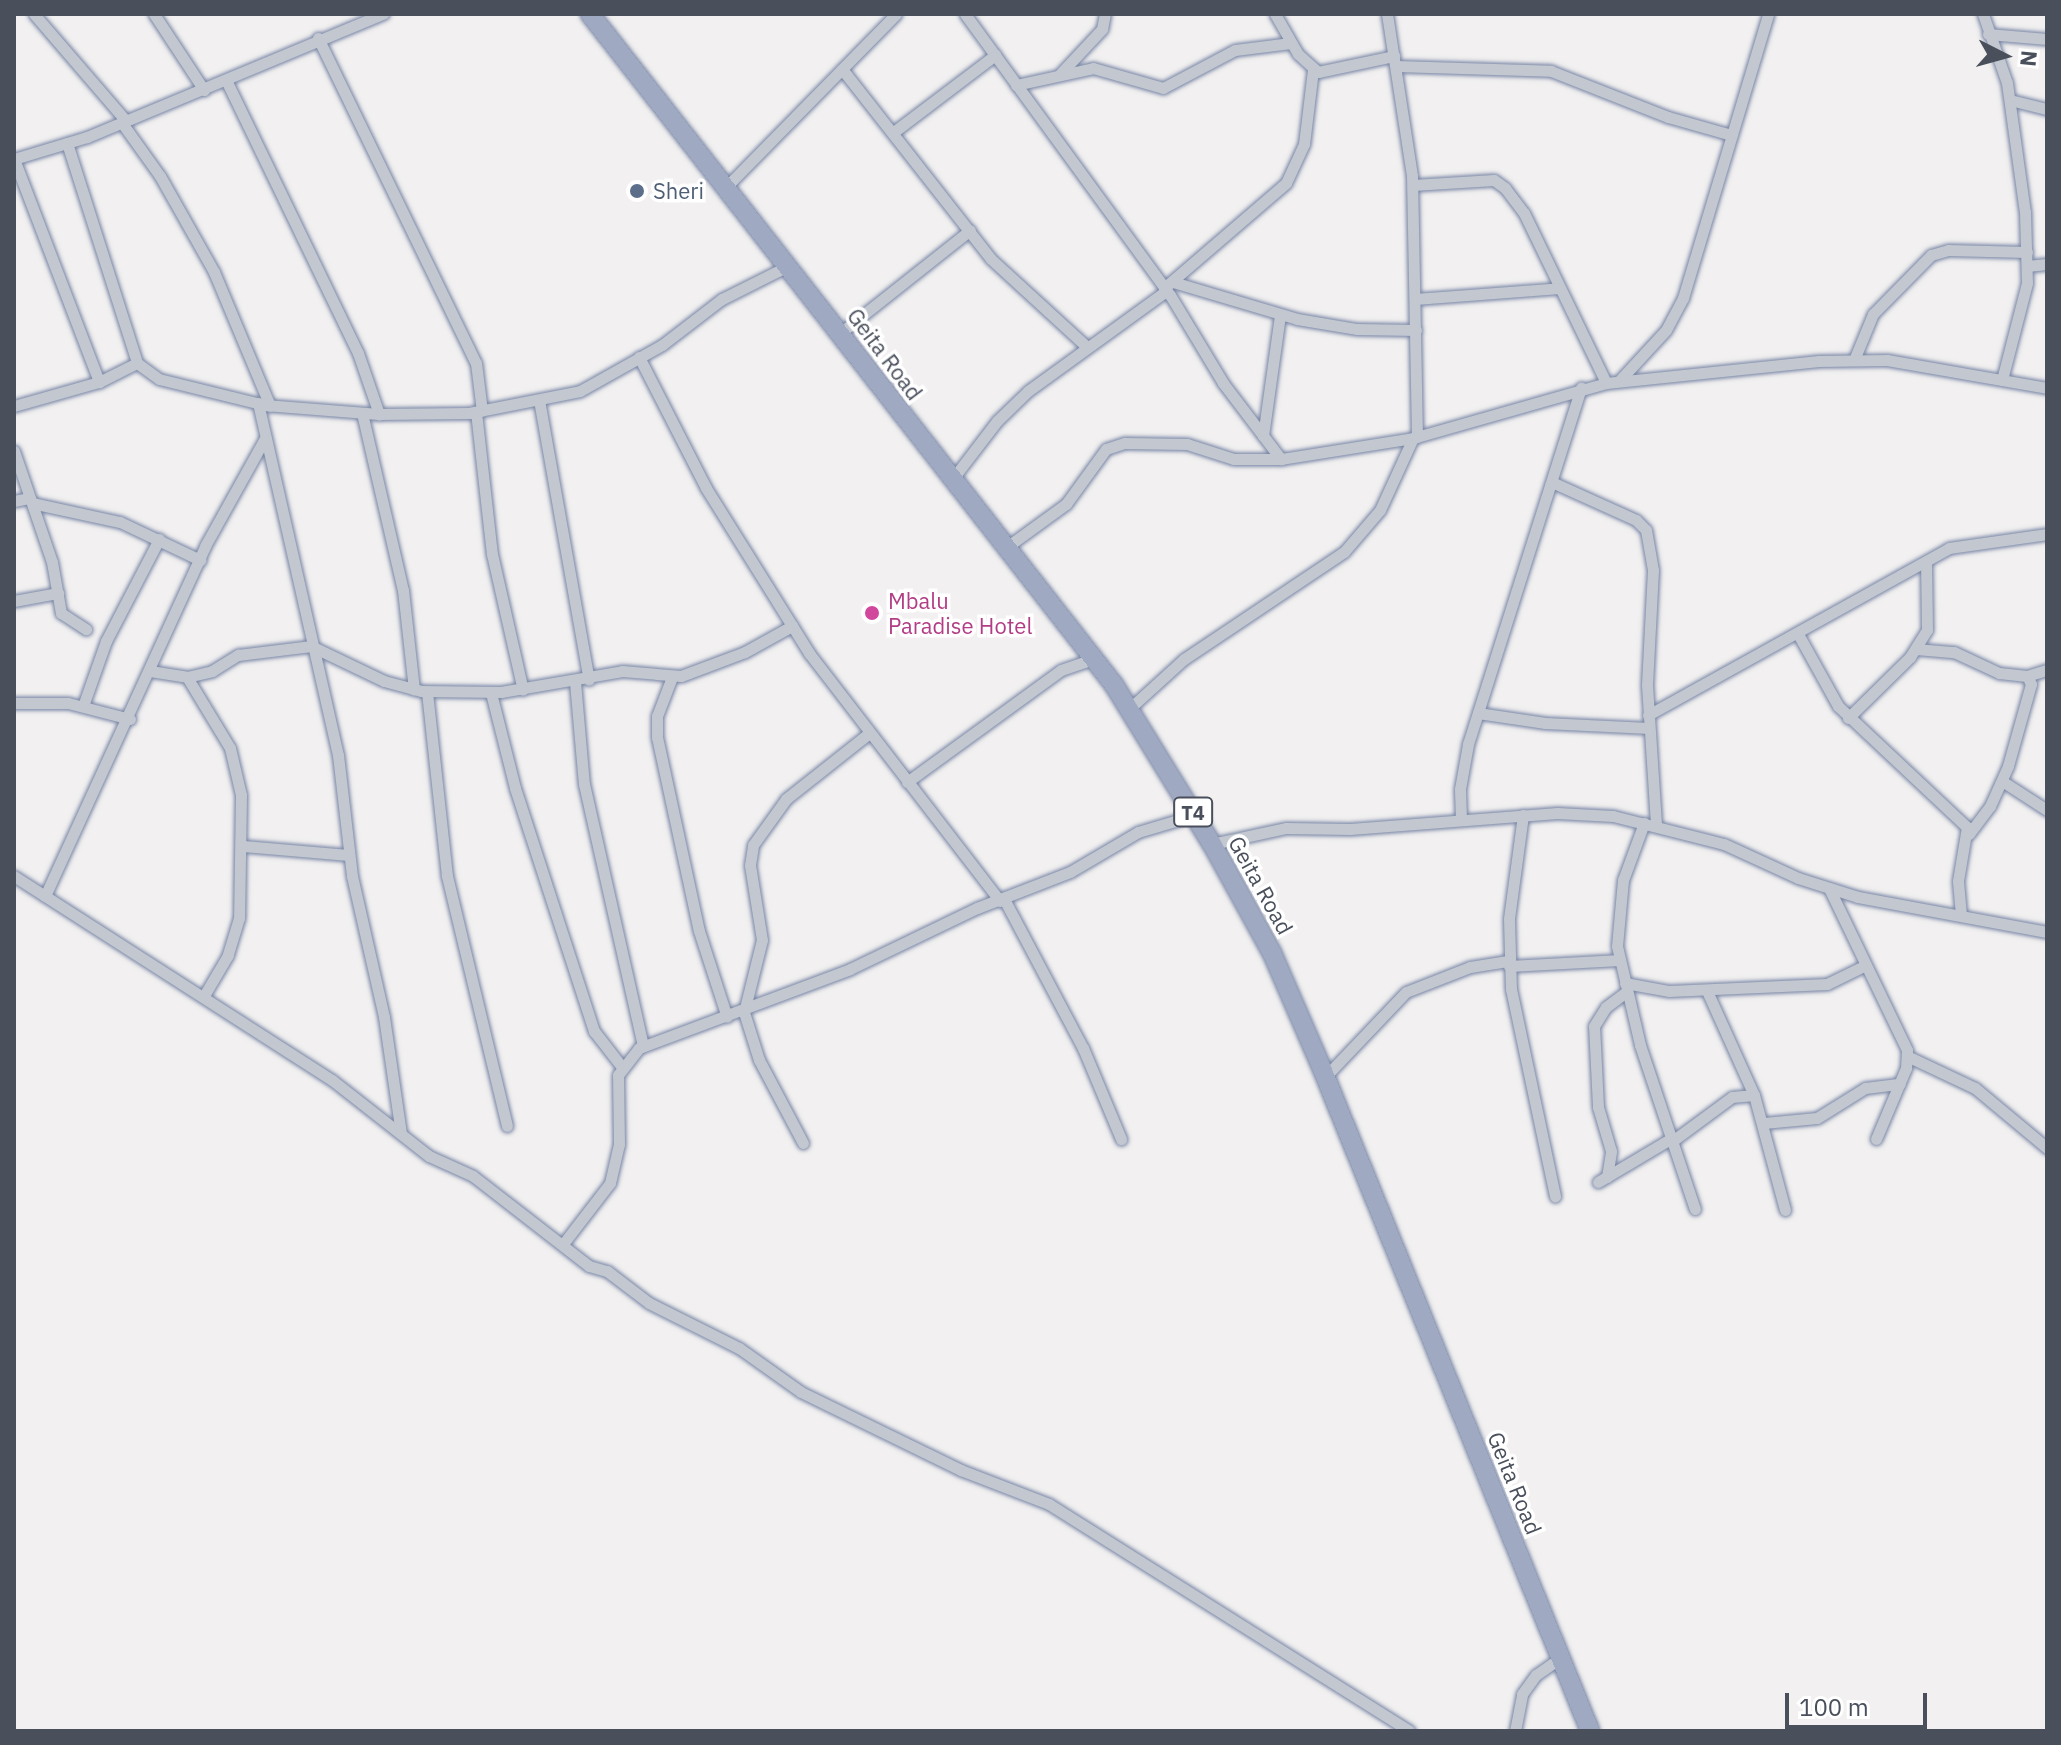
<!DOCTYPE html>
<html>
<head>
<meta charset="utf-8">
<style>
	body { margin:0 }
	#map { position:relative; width:2061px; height:1745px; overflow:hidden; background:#f2f0f0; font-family:"IBM Plex Sans",sans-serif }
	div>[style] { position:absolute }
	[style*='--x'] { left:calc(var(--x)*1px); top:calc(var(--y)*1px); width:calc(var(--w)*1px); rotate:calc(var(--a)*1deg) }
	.roads { filter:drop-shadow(0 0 2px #7785a5) drop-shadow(0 0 2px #7785a5) }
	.minor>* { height:11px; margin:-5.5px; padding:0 5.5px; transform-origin:5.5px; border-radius:5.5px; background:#c2c7d0 }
	.trunk>* { height:18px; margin:-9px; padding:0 9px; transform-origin:9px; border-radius:9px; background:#9faac2 }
	.dots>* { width:22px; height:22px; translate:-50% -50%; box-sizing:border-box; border:4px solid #fff; border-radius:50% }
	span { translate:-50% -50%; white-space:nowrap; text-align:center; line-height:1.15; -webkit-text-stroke:7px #fff; paint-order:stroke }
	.shield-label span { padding:2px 6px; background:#fff; border:2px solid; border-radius:6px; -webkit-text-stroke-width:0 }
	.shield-label { font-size:20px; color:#494f5b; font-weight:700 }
	.service-label { font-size:22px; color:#4e5e75 }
	.left { translate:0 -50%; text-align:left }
	.street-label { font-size:22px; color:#494f5b }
	.hotel-label { font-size:22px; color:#b23c85 }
	.frame { position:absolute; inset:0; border:16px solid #494f5b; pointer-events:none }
	.north { position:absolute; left:1965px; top:16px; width:80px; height:80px; -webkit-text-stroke:6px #fff; paint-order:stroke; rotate:96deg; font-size:22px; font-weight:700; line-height:32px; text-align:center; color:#494f5b }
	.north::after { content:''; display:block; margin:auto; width:28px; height:36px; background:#494f5b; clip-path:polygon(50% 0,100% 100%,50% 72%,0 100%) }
	.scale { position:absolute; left:1785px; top:1693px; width:142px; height:36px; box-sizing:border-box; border:4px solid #494f5b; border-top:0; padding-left:10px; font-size:24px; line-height:28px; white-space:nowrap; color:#494f5b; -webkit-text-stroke:6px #fff; paint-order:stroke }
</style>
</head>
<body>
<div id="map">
	<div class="roads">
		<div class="minor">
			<i style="--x:34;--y:14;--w:141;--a:49.3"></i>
			<i style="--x:154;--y:14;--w:91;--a:56.7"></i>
			<i style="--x:965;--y:14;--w:348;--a:53.9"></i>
			<i style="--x:1170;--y:295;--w:103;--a:58.9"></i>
			<i style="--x:1223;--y:383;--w:96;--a:52.7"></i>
			<i style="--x:1275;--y:14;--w:46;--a:60.1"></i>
			<i style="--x:1298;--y:54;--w:27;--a:42"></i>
			<i style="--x:1318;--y:72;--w:78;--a:-11.9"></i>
			<i style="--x:1387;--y:14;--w:164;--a:81.2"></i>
			<i style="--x:1412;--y:176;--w:261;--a:88.9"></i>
			<i style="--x:1983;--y:14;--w:73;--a:70.8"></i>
			<i style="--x:2007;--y:83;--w:130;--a:82.1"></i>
			<i style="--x:2025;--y:212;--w:71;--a:88.4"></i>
			<i style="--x:2027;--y:283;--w:100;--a:104.5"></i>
			<i style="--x:1988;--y:34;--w:59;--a:4.8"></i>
			<i style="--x:318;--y:38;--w:361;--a:64.1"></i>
			<i style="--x:476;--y:363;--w:48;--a:82.9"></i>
			<i style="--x:1396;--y:66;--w:155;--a:1.8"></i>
			<i style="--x:1551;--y:71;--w:126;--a:21.5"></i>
			<i style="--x:1668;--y:117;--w:66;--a:15.9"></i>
			<i style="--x:842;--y:69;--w:241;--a:51.9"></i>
			<i style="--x:991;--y:259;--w:130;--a:42.5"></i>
			<i style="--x:1060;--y:74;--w:62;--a:-47"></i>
			<i style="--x:1102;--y:29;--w:15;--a:-79"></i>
			<i style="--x:226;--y:80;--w:303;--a:64.2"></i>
			<i style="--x:358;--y:353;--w:65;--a:71"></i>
			<i style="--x:1016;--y:85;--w:79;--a:-12.4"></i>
			<i style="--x:1093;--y:68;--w:73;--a:15.9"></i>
			<i style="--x:1163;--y:88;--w:81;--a:-27.8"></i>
			<i style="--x:1235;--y:50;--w:56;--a:-7.1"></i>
			<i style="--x:2010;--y:100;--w:38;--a:14"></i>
			<i style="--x:122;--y:123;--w:65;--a:54.4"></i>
			<i style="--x:160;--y:176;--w:110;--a:60.6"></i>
			<i style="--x:214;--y:272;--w:145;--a:67.3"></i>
			<i style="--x:895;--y:131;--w:126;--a:-37.2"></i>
			<i style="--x:67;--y:143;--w:231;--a:72.3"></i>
			<i style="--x:137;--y:363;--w:27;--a:36"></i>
			<i style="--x:159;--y:379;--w:109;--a:13.8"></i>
			<i style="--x:265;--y:405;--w:114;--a:4.5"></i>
			<i style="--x:379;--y:414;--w:90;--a:-0.6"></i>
			<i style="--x:469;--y:413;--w:113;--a:-11.2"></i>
			<i style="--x:580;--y:391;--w:94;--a:-29.3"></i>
			<i style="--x:662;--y:345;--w:76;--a:-37.5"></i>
			<i style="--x:722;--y:299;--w:74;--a:-26.6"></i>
			<i style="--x:14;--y:159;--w:76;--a:-16.8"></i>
			<i style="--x:87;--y:137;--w:321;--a:-22.6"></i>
			<i style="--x:14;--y:159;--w:239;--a:69.1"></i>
			<i style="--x:1413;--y:185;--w:81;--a:-3.5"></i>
			<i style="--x:1494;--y:180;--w:14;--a:36"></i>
			<i style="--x:1505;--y:188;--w:31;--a:53"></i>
			<i style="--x:1524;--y:213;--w:189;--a:64.2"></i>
			<i style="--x:727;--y:186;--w:241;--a:-45.5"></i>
			<i style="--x:2027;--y:266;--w:20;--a:-6"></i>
			<i style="--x:1173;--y:282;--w:129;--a:16.6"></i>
			<i style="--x:1297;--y:319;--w:61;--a:9.5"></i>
			<i style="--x:1357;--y:329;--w:59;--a:1"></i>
			<i style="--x:1164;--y:288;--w:161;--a:-40.7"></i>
			<i style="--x:1286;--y:183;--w:43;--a:-65.2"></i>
			<i style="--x:1304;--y:144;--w:75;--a:-83.1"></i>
			<i style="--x:1415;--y:299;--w:145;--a:-4.3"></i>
			<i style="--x:839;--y:334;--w:167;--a:-38.4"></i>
			<i style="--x:639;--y:357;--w:147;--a:62.9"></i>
			<i style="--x:706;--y:488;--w:195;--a:58"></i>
			<i style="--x:809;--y:653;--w:313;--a:52.4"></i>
			<i style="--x:1854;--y:360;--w:50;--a:-67.6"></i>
			<i style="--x:1873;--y:314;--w:83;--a:-45.5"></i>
			<i style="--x:1931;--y:255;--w:18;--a:-16"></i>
			<i style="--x:1948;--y:250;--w:79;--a:1.5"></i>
			<i style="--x:1619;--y:381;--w:69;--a:-47.3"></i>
			<i style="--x:1666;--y:330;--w:36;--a:-62"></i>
			<i style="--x:1683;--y:298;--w:296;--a:-73.3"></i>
			<i style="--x:539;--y:400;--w:284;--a:79.9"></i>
			<i style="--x:258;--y:403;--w:361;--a:77.2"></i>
			<i style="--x:338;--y:755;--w:122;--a:83.4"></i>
			<i style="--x:352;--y:876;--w:145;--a:77.2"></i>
			<i style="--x:384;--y:1017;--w:118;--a:81.7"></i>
			<i style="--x:14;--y:406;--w:88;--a:-15.8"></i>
			<i style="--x:99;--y:382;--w:42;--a:-26.6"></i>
			<i style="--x:476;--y:412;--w:143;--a:83.6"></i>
			<i style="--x:492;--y:554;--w:139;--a:77.2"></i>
			<i style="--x:362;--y:413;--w:182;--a:77"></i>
			<i style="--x:403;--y:590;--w:100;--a:83.7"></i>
			<i style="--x:1263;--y:436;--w:122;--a:-82"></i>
			<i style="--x:14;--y:451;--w:117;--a:71.1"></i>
			<i style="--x:52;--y:562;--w:52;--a:80"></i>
			<i style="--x:61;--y:613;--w:30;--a:33"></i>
			<i style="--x:951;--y:481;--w:76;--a:-52.5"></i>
			<i style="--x:997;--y:421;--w:43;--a:-44.1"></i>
			<i style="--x:1028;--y:391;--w:170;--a:-35.9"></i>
			<i style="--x:1554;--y:483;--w:90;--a:24.3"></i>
			<i style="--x:1636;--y:520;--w:14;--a:45"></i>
			<i style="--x:1646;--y:530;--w:41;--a:80.1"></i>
			<i style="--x:1653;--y:570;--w:115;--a:93"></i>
			<i style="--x:1647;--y:685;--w:141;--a:86.3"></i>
			<i style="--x:14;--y:501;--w:16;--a:-11"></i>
			<i style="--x:32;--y:503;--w:90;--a:12.2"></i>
			<i style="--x:120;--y:522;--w:89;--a:25.4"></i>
			<i style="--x:1004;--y:549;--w:77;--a:-36"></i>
			<i style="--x:1066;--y:504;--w:68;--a:-54"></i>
			<i style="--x:1106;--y:449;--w:20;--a:-18"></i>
			<i style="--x:1125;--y:443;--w:62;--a:0.9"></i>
			<i style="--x:1187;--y:444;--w:49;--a:17.7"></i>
			<i style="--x:1234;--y:459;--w:47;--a:0"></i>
			<i style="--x:1281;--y:459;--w:134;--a:-9"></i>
			<i style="--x:1413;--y:438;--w:201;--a:-15.9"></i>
			<i style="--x:1606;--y:383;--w:214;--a:-5.9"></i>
			<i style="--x:1819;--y:361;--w:68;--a:-0.8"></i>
			<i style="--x:1887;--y:360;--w:162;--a:9.9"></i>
			<i style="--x:14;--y:601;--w:45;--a:-10.3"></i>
			<i style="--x:1798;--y:634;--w:82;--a:60.9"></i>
			<i style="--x:1838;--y:706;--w:177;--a:43.2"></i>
			<i style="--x:1967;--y:827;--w:55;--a:99.5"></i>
			<i style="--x:1958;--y:881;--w:33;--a:85"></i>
			<i style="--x:1916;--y:649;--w:38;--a:5"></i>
			<i style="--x:1954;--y:652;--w:50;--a:25"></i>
			<i style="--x:1999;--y:673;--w:28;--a:6"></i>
			<i style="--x:2027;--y:676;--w:9;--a:63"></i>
			<i style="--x:2031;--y:684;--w:85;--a:105.7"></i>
			<i style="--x:2008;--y:766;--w:44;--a:114.2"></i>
			<i style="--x:1990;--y:806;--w:35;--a:127"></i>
			<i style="--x:150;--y:671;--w:37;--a:9"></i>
			<i style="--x:187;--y:677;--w:26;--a:-13"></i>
			<i style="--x:212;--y:671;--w:31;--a:-32"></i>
			<i style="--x:238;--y:655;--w:74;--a:-7"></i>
			<i style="--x:311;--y:646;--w:81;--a:25.6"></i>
			<i style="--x:384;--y:681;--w:39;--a:15"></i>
			<i style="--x:422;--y:691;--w:79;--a:0.7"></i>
			<i style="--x:501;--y:692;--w:123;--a:-9.8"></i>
			<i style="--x:622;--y:671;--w:59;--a:4.8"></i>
			<i style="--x:681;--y:676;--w:68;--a:-20.6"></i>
			<i style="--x:745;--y:652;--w:54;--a:-29"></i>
			<i style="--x:2027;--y:676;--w:21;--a:-17"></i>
			<i style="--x:187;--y:677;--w:83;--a:58.8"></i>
			<i style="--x:230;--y:748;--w:48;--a:76.8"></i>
			<i style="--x:241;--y:795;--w:123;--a:90.9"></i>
			<i style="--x:239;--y:918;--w:39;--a:107"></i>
			<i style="--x:228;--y:955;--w:45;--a:120.5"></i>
			<i style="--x:672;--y:677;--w:42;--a:111"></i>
			<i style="--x:657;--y:716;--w:21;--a:90"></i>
			<i style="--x:657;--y:737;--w:198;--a:77.8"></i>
			<i style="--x:699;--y:931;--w:90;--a:72"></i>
			<i style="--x:575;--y:682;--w:102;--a:85"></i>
			<i style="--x:584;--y:784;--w:269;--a:77.3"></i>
			<i style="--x:427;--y:692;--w:185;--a:83.8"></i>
			<i style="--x:447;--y:876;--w:257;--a:76.5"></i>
			<i style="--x:491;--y:693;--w:98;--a:75.8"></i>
			<i style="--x:515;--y:788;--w:256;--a:72"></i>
			<i style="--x:594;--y:1031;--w:46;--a:52.1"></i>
			<i style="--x:14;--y:703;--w:54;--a:0"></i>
			<i style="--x:68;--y:703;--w:64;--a:14.5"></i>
			<i style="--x:83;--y:706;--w:69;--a:-70.5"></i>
			<i style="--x:106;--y:641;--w:115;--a:-62.5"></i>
			<i style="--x:1129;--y:709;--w:74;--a:-42.3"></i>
			<i style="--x:1184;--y:659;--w:192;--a:-33.8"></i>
			<i style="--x:1344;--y:552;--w:55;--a:-49.4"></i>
			<i style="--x:1380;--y:510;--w:79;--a:-65.4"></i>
			<i style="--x:1478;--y:713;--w:68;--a:8.5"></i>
			<i style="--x:1545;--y:723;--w:104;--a:2.8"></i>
			<i style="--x:1648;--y:715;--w:344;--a:-29"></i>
			<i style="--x:1949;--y:548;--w:99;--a:-8.1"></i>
			<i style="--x:1848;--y:718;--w:87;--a:-44.5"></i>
			<i style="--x:1910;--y:657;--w:32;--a:-58"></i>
			<i style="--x:1927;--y:630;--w:68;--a:-90.8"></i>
			<i style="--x:2002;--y:781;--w:54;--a:32.8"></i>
			<i style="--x:907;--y:782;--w:190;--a:-36"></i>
			<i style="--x:1061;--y:670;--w:34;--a:-19"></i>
			<i style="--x:1523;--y:815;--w:105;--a:97.7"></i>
			<i style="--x:1509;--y:919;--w:70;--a:88.4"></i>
			<i style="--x:1511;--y:989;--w:212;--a:78"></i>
			<i style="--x:1461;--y:819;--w:30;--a:-92"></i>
			<i style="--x:1460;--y:789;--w:46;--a:-79.9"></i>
			<i style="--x:1468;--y:744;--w:374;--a:-72.4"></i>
			<i style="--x:1644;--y:823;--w:61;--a:110.2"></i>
			<i style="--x:1623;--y:880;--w:66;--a:95.2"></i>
			<i style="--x:1617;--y:946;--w:102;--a:76.9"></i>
			<i style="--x:1640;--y:1045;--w:173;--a:71.5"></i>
			<i style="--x:1212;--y:844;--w:76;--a:-12.2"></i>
			<i style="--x:1286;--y:828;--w:64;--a:0.9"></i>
			<i style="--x:1350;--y:829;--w:208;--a:-4.4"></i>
			<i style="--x:1557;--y:813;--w:56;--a:3.1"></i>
			<i style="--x:1613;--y:816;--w:114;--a:14.2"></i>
			<i style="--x:1724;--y:844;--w:81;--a:24.7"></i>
			<i style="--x:1798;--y:878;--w:63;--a:17.6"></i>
			<i style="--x:1858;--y:897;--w:192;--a:10.5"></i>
			<i style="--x:243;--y:846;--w:106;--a:4.9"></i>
			<i style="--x:14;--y:876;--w:378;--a:32.7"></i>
			<i style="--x:332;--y:1080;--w:123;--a:38.1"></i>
			<i style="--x:429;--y:1156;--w:48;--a:24.4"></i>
			<i style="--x:473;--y:1176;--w:147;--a:37.8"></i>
			<i style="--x:589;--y:1266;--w:19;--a:16"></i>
			<i style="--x:607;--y:1271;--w:53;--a:37.3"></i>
			<i style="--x:649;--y:1303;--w:101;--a:26.6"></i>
			<i style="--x:739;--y:1348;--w:76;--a:35.4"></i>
			<i style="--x:801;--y:1392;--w:178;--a:26"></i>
			<i style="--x:961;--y:1470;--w:94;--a:21.1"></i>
			<i style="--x:1049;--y:1504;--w:426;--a:32.2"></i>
			<i style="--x:1829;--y:888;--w:180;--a:64.3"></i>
			<i style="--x:1907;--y:1050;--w:18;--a:93"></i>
			<i style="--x:1906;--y:1068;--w:77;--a:112.9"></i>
			<i style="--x:45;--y:896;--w:385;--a:-65.4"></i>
			<i style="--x:205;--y:546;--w:124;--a:-60.9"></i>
			<i style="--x:1004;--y:899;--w:169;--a:62.1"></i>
			<i style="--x:1083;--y:1048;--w:99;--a:67.3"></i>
			<i style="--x:1509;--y:966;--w:111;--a:-3.1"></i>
			<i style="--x:1625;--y:983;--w:45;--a:10.3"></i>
			<i style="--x:1669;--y:991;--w:158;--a:-2.5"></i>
			<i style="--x:1827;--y:984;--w:43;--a:-26"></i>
			<i style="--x:1707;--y:991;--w:114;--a:65.7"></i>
			<i style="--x:1754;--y:1095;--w:119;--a:74.9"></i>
			<i style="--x:1907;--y:1056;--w:75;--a:25.2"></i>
			<i style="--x:1975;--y:1088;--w:94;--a:39.8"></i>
			<i style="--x:1325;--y:1077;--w:117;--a:-46.4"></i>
			<i style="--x:1406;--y:992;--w:69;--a:-21.3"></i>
			<i style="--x:1470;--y:967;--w:38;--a:-9"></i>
			<i style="--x:1764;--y:1123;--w:53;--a:-5.4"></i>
			<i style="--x:1817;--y:1118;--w:57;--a:-32"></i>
			<i style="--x:1865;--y:1088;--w:35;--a:-7"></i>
			<i style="--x:1671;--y:1142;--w:76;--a:-36.4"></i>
			<i style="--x:1732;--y:1097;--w:22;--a:-5"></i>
			<i style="--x:803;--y:1143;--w:94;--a:-117.9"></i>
			<i style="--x:759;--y:1060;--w:50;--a:-107.4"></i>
			<i style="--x:744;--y:1012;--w:74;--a:-76"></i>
			<i style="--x:762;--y:940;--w:76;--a:-99.1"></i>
			<i style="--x:750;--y:865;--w:20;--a:-81"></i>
			<i style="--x:753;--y:845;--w:57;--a:-54.3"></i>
			<i style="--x:786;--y:799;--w:105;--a:-38.4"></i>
			<i style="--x:1607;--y:1177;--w:26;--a:-81"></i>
			<i style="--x:1611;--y:1151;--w:46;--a:-106.5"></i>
			<i style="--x:1598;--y:1107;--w:81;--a:-92.8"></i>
			<i style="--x:1594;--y:1026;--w:22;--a:-58"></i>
			<i style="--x:1606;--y:1007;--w:26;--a:-37"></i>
			<i style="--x:1598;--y:1182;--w:84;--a:-30.8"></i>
			<i style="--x:563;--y:1244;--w:77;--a:-52.4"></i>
			<i style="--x:610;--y:1183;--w:40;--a:-77"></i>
			<i style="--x:619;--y:1144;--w:69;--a:-90.8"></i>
			<i style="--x:618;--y:1075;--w:34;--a:-52"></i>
			<i style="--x:639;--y:1048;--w:225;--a:-20.5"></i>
			<i style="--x:850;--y:969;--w:141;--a:-25.7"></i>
			<i style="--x:977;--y:908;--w:100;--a:-21.2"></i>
			<i style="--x:1070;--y:872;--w:79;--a:-30.5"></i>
			<i style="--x:1138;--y:832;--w:59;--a:-16.6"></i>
			<i style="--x:1515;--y:1731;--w:38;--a:-79"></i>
			<i style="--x:1522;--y:1694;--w:24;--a:-54"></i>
			<i style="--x:1536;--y:1675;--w:29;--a:-35"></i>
		</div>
		<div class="trunk">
			<i style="--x:590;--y:14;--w:851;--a:52.01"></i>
			<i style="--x:1114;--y:685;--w:187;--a:58.4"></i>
			<i style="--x:1212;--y:844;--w:124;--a:61.2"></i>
			<i style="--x:1272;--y:953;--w:129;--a:66.6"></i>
			<i style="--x:1323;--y:1071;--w:712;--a:67.97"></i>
		</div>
	</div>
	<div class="dots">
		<i style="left:637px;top:191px;background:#5c6f8a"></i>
		<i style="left:872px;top:613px;background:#d1479c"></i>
	</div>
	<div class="shield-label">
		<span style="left:1193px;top:812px">T4</span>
	</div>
	<div class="service-label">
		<span class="left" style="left:653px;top:191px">Sheri</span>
	</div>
	<div class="street-label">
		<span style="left:885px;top:354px;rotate:53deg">Geita Road</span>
		<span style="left:1261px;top:885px;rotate:61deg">Geita Road</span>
		<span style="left:1515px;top:1483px;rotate:68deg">Geita Road</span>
	</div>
	<div class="hotel-label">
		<span class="left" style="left:888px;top:613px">Mbalu<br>Paradise Hotel</span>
	</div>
	<div class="frame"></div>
	<div class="north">N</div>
	<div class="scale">100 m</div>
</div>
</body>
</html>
